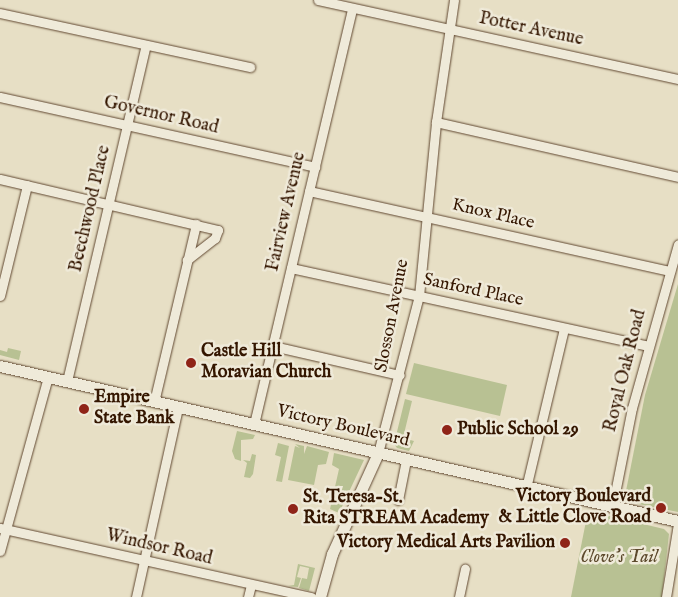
<!DOCTYPE html>
<html>
<head>
<meta charset="utf-8">
<style>
	body { margin:0 }
	#map { position:relative; width:678px; height:597px; overflow:hidden; background:#e7dfc5; font-family:"IM FELL English",serif }
	div>[style] { position:absolute }
	[style*='--x'] { left:calc(var(--x)*1px); top:calc(var(--y)*1px); width:calc(var(--w)*1px); rotate:calc(var(--a)*1deg) }
	.green>* { inset:0; background:#b8c193 }
	.roads { filter:drop-shadow(0 0 1px #614831) drop-shadow(0 0 1px #614831) }
	.minor>* { height:9px; margin:-4.5px; padding:0 4.5px; transform-origin:4.5px; border-radius:4.5px; background:#efead9 }
	.secondary>* { height:11px; margin:-5.5px; padding:0 5.5px; transform-origin:5.5px; border-radius:5.5px; background:#efead9 }
	.dots>* { width:14px; height:14px; translate:-50% -50%; box-sizing:border-box; border:2px solid #efead9; border-radius:50% }
	span { translate:-50% -50%; white-space:nowrap; text-align:center; line-height:1.15; -webkit-text-stroke:5px #efead9; paint-order:stroke }
	.street-label { font-size:18px; color:#341600 }
	.poi-label { font-size:18px; color:#341600; font-weight:700 }
	.left { translate:0 -50%; text-align:left }
	.right { translate:-100% -50%; text-align:right }
	.park-label { font-size:18px; color:#5c492c; font-style:italic }
</style>
</head>
<body>
<div id="map">
	<div class="green">
		<i style="clip-path:polygon(678px 284px,678px 512px,624px 501px,645px 395px)"></i>
		<i style="clip-path:polygon(8px 348px,21px 351px,19px 360px,0 355px,0 350px,7px 352px)"></i>
		<i style="clip-path:polygon(414px 363px,507px 385px,500px 416px,406px 394px)"></i>
		<i style="clip-path:polygon(405px 399px,412px 401px,403px 438px,414px 441px,409px 451px,397px 448px,394px 444px)"></i>
		<i style="clip-path:polygon(237px 431px,255px 435px,253px 439px,241px 440px,241px 461px,235px 459px,232px 451px)"></i>
		<i style="clip-path:polygon(278px 443px,289px 446px,282px 482px,276px 481px,281px 457px,275px 455px)"></i>
		<i style="clip-path:polygon(295px 444px,304px 446px,304px 454px,307px 446px,329px 452px,326px 464px,318px 465px,314px 485px,288px 480px,295px 446px,300px 448px)"></i>
		<i style="clip-path:polygon(334px 453px,364px 460px,339px 513px,330px 509px,339px 469px,332px 465px)"></i>
		<i style="clip-path:polygon(252px 454px,256px 455px,253px 474px,250px 478px,244px 477px,247px 463px,243px 460px,250px 461px)"></i>
		<i style="clip-path:polygon(588px 511px,664px 529px,669px 534px,662px 597px,571px 597px)"></i>
		<i style="clip-path:polygon(298px 564px,315px 568px,309px 591px,299px 588px,302px 578px,307px 579px,309px 568px,300px 566px,297px 577px,301px 578px,298px 587px,288px 586px,294px 585px)"></i>
	</div>
	<div class="roads">
		<div class="minor">
			<i style="--x:318;--y:0;--w:369;--a:12.4"></i>
			<i style="--x:0;--y:13;--w:256;--a:12.2"></i>
			<i style="--x:0;--y:97;--w:323;--a:12.5"></i>
			<i style="--x:436;--y:122;--w:248;--a:12.8"></i>
			<i style="--x:0;--y:179;--w:224;--a:13.2"></i>
			<i style="--x:218;--y:230;--w:9;--a:111"></i>
			<i style="--x:215;--y:238;--w:36;--a:142"></i>
			<i style="--x:309;--y:191;--w:370;--a:12.5"></i>
			<i style="--x:291;--y:268;--w:365;--a:12.3"></i>
			<i style="--x:0;--y:296;--w:114;--a:-76.3"></i>
			<i style="--x:273;--y:346;--w:130;--a:12.9"></i>
			<i style="--x:67;--y:381;--w:345;--a:-76.8"></i>
			<i style="--x:154;--y:402;--w:183;--a:-76.7"></i>
			<i style="--x:254;--y:424;--w:427;--a:-76.7"></i>
			<i style="--x:378;--y:453;--w:162;--a:-75.4"></i>
			<i style="--x:419;--y:296;--w:175;--a:-84.4"></i>
			<i style="--x:436;--y:122;--w:123;--a:-81.6"></i>
			<i style="--x:526;--y:488;--w:164;--a:-76.6"></i>
			<i style="--x:398;--y:500;--w:41;--a:-78.7"></i>
			<i style="--x:612;--y:508;--w:102;--a:-78.7"></i>
			<i style="--x:632;--y:408;--w:170;--a:-74.3"></i>
			<i style="--x:0;--y:528;--w:319;--a:12.5"></i>
			<i style="--x:0;--y:551;--w:180;--a:-74.6"></i>
			<i style="--x:136;--y:597;--w:195;--a:-77.5"></i>
			<i style="--x:248;--y:597;--w:12;--a:-76"></i>
			<i style="--x:459;--y:597;--w:29;--a:-78"></i>
			<i style="--x:666;--y:597;--w:74;--a:-80.7"></i>
		</div>
		<div class="secondary">
			<i style="--x:0;--y:366;--w:695;--a:12.88"></i>
			<i style="--x:320;--y:597;--w:45;--a:-74.4"></i>
			<i style="--x:332;--y:554;--w:111;--a:-65.5"></i>
		</div>
	</div>
	<div class="dots">
		<i style="left:191px;top:363px;background:#8f2418"></i>
		<i style="left:84px;top:409px;background:#8f2418"></i>
		<i style="left:447px;top:430px;background:#8f2418"></i>
		<i style="left:661px;top:508px;background:#8f2418"></i>
		<i style="left:293px;top:509px;background:#8f2418"></i>
		<i style="left:565px;top:543px;background:#8f2418"></i>
	</div>
	<div class="street-label">
		<span style="left:531px;top:30px;rotate:12deg">Potter Avenue</span>
		<span style="left:161px;top:116px;rotate:13deg">Governor Road</span>
		<span style="left:91px;top:209px;rotate:-77deg">Beechwood Place</span>
		<span style="left:287px;top:212px;rotate:-77deg">Fairview Avenue</span>
		<span style="left:493px;top:215px;rotate:13deg">Knox Place</span>
		<span style="left:473px;top:291px;rotate:12deg">Sanford Place</span>
		<span style="left:393px;top:316px;rotate:-79deg">Slosson Avenue</span>
		<span style="left:626px;top:371px;rotate:-76deg">Royal Oak Road</span>
		<span style="left:343px;top:427px;rotate:13deg">Victory Boulevard</span>
		<span style="left:159px;top:548px;rotate:13deg">Windsor Road</span>
	</div>
	<div class="poi-label">
		<span class="left" style="left:201px;top:363px">Castle Hill<br>Moravian Church</span>
		<span class="left" style="left:94px;top:409px">Empire<br>State Bank</span>
		<span class="left" style="left:457px;top:430px">Public School 29</span>
		<span class="right" style="left:651px;top:508px">Victory Boulevard<br>&amp; Little Clove Road</span>
		<span class="left" style="left:303px;top:509px">St. Teresa-St.<br>Rita STREAM Academy</span>
		<span class="right" style="left:555px;top:543px">Victory Medical Arts Pavilion</span>
	</div>
	<div class="park-label">
		<span style="left:619px;top:558px">Clove's Tail</span>
	</div>
</div>
</body>
</html>
